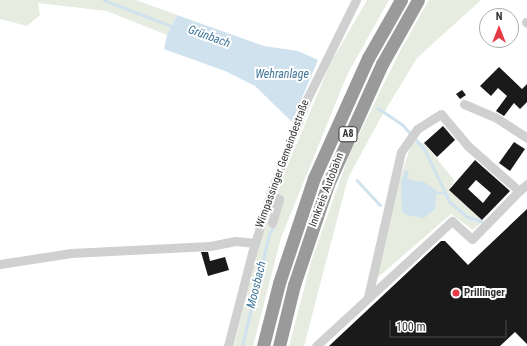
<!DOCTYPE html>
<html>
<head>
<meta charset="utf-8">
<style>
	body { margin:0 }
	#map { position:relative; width:527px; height:346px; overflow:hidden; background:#fff; font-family:"Roboto Condensed",sans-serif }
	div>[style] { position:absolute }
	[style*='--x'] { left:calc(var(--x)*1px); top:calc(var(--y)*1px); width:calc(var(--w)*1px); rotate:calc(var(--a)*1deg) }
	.green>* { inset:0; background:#e6ecdf }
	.water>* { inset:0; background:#cfe2ee }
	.stream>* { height:2.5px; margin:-1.25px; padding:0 1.25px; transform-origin:1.25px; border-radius:1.25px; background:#cfe2ee }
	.building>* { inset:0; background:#1a1a1a }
	.minor>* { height:9px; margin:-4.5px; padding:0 4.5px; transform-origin:4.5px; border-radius:4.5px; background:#d0d0d0 }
	.highway>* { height:13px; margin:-6.5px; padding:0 6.5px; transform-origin:6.5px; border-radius:6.5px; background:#9a9a9a }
	.dots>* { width:11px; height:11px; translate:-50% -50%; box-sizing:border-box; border:2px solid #fff; border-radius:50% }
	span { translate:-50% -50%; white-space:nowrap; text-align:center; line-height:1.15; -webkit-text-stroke:4px #fff; paint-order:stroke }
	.shield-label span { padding:1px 3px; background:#fff; border:1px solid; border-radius:3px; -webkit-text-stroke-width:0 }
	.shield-label { font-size:10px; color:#333; font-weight:700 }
	.street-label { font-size:11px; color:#333 }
	.poi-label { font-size:11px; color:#333; font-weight:700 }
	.left { translate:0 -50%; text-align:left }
	.water-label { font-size:12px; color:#3f7597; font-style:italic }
	.north { position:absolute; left:479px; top:8px; width:40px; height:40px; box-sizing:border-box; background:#fff; border:1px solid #adadad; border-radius:50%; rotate:0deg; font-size:11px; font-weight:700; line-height:16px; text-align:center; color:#333 }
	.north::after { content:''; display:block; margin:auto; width:14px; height:18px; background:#e63946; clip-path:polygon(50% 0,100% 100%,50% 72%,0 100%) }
	.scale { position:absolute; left:389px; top:320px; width:118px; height:18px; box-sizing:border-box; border:2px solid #333; border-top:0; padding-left:5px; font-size:12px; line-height:14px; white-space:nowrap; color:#333; -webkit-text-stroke:3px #fff; paint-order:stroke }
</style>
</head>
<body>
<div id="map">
	<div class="green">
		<i style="clip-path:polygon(0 0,136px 0,177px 15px,167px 35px,107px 11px,38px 3px,40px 15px,27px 26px,0 19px)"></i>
		<i style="clip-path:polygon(367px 0,389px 0,347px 75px,281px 238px,253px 346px,234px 346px,262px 232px,277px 191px,330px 64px)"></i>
		<i style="clip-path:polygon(429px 0,481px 0,417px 58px,380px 119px,348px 178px,304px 346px,289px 346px,311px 262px,349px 155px,400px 51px)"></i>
		<i style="clip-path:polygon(412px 142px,424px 143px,454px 180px,449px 190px,483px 221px,473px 230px,451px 214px,376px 279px,397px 187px)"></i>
	</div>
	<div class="water">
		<i style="clip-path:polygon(177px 15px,264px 46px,298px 51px,318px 60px,292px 122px,255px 86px,225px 71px,164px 49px,167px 35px)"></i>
		<i style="clip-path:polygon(405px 170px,409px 172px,407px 177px,410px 180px,424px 182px,437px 191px,435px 209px,424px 218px,407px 215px,402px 212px,401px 182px)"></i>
	</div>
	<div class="stream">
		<i style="--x:104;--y:0;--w:75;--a:21.1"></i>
		<i style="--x:378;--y:108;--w:30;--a:34"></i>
		<i style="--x:403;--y:125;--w:31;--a:48"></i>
		<i style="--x:424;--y:148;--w:60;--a:64.3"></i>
		<i style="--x:450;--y:202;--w:23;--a:40"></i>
		<i style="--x:468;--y:217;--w:14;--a:17"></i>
		<i style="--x:357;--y:180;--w:34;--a:47"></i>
		<i style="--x:437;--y:193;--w:8;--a:0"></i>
		<i style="--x:242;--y:346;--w:115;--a:-76.4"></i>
		<i style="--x:269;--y:234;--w:9;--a:-58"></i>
	</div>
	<div class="building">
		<i style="clip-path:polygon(499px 67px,522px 89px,527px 84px,527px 102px,520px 109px,514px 103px,504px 116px,496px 111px,507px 96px,498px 88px,491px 96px,480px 86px)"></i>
		<i style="clip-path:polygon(462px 90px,466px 95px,460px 99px,456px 94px)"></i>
		<i style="clip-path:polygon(443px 126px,455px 140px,437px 157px,424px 143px)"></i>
		<i style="clip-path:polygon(514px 142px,525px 149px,510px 171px,499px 163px)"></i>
		<i style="clip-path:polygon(evenodd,475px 160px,510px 191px,482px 220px,449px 190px,475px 160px,476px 180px,491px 193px,483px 203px,468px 189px,476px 180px)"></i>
		<i style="clip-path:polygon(527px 209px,527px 344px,515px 332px,500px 346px,329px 346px,441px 241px,445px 241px,468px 265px)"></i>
		<i style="clip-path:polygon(201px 252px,208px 252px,210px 261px,225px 257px,229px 270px,208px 276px)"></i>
	</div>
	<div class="minor">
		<i style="--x:526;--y:22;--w:1;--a:45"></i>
		<i style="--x:464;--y:104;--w:34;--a:23"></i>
		<i style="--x:495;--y:117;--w:38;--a:33"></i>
		<i style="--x:270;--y:195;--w:10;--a:24"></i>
		<i style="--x:279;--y:199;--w:25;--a:106"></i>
		<i style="--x:0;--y:264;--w:72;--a:-8.8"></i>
		<i style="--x:71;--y:253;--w:139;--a:-2.9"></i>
		<i style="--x:210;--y:246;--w:26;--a:-11"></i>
		<i style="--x:236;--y:241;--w:19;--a:6"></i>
		<i style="--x:368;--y:297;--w:149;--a:-77.2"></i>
		<i style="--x:401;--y:152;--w:28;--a:-55"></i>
		<i style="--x:417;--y:129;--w:28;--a:-32"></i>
		<i style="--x:441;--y:114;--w:42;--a:49.8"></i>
		<i style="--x:468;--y:146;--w:68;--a:41.4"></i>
		<i style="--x:519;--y:191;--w:11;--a:-41"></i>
		<i style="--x:228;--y:346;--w:96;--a:-75.5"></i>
		<i style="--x:252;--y:253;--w:61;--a:-72.8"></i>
		<i style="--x:270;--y:195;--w:101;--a:-69"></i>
		<i style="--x:306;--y:101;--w:113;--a:-63.7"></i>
		<i style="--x:316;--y:346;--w:185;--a:-42.6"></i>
		<i style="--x:452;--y:221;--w:27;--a:42"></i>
		<i style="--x:472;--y:239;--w:67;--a:-45.6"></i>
	</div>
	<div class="highway">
		<i style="--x:263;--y:346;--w:65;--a:-75.7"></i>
		<i style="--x:279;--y:283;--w:111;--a:-71.6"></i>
		<i style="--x:314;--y:178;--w:132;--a:-65.8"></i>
		<i style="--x:368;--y:58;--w:67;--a:-60.4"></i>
		<i style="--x:279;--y:346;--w:63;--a:-76.2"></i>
		<i style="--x:294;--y:285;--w:107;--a:-71.4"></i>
		<i style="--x:328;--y:184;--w:132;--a:-65.8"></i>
		<i style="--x:382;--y:64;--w:73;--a:-60.6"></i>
	</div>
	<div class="dots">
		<i style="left:456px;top:293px;background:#e63946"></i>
	</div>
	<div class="shield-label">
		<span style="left:348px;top:134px">A8</span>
	</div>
	<div class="street-label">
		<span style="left:283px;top:164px;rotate:-70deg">Wimpassinger Gemeindestraße</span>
		<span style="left:327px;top:190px;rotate:-69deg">Innkreis Autobahn</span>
	</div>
	<div class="poi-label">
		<span class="left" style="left:464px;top:293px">Prillinger</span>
	</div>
	<div class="water-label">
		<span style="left:209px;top:37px;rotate:20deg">Grünbach</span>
		<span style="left:282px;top:75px">Wehranlage</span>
		<span style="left:257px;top:285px;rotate:-76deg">Moosbach</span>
	</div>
	<div class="north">N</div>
	<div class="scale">100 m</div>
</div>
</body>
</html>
